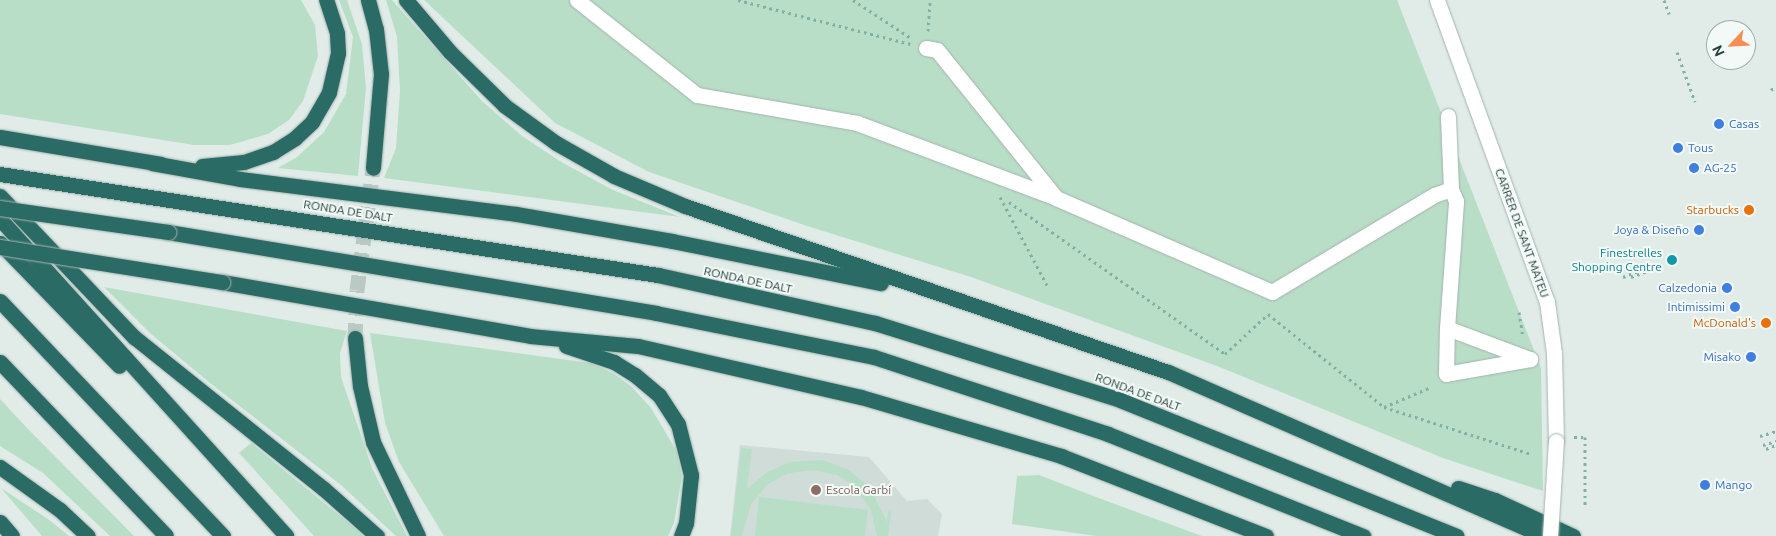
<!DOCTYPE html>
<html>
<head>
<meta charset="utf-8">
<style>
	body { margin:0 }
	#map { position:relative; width:1776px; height:536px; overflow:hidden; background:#e1ece8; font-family:Ubuntu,sans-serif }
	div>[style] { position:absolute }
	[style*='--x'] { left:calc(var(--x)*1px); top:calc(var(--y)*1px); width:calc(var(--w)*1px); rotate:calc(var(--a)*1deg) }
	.built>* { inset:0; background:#cfdcd8 }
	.green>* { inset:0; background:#b9dec7 }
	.highway-tunnel>* { height:15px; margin-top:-7.5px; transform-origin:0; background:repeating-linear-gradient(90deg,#bbc9c5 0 15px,transparent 0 23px) }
	.path>* { height:3px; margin-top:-1.5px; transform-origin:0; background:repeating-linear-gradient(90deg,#80b1a7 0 2.5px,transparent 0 6.5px) }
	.roads { filter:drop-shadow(0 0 1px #a4b4b0) drop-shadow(0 0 1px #a4b4b0) }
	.street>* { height:15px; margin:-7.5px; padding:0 7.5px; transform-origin:7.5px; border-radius:7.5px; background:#fff }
	.highway>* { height:15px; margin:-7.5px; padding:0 7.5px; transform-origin:7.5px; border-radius:7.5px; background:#2b6b65 }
	.bridges { filter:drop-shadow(0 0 1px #a4b4b0) drop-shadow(0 0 1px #a4b4b0) }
	.street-bridge>* { height:15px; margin:-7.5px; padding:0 7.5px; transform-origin:7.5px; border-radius:7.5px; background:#fff }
	.highway-bridge>* { height:15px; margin:-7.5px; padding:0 7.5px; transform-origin:7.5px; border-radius:7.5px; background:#2b6b65 }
	.dots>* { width:14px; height:14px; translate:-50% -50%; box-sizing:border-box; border:2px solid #f2f9f6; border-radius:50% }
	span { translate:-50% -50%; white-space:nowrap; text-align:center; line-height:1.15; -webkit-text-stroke:4px #f2f9f6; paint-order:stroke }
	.shop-label { font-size:12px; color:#366cbe }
	.left { translate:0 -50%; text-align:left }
	.right { translate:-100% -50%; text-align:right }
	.food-label { font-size:12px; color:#c56008 }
	.street-label { font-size:12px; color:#213e39 }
	.culture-label { font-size:12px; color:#0d838f }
	.education-label { font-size:12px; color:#785e54 }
	.north { position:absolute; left:1706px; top:20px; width:50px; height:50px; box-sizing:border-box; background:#f2f9f6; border:1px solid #9eaeaa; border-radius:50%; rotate:245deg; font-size:14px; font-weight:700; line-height:20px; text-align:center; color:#213e39 }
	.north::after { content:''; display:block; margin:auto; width:18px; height:22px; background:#f78d54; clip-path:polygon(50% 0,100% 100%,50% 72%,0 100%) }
</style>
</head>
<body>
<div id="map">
	<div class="built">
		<i style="clip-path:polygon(740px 445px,869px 457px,907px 501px,927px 499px,942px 514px,938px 536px,730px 536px)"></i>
	</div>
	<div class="green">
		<i style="clip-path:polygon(0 0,301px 0,315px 25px,318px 56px,303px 101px,289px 120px,268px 134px,230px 145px,194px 145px,0 114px)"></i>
		<i style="clip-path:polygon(339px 0,347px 0,362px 44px,366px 88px,358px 176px,278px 168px,297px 157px,324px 132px,346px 94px,353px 37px)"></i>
		<i style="clip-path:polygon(386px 0,392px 0,482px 101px,522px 136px,563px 163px,613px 190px,680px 217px,384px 178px,396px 148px,400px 91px,397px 37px)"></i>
		<i style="clip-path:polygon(424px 0,1397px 0,1541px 368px,1543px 491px,1443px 458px,1217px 366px,971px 277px,807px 226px,649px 172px,555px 123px)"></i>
		<i style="clip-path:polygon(104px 287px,347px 331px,340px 353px,341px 377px,372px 468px,407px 536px,396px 536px,341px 485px,210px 383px,151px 334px)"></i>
		<i style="clip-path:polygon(370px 333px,590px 363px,613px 373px,632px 387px,651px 408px,676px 450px,682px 476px,674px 523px,668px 536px,444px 536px,399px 462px,385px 423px)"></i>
		<i style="clip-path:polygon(0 399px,27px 428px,134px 536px,110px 536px,43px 473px,0 446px)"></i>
		<i style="clip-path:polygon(251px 443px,357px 530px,363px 536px,314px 536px,239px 453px)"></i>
		<i style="clip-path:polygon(741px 448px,752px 449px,747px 489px,767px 472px,790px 462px,823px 460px,849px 470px,870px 488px,887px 522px,888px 511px,891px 512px,888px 536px,877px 536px,871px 510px,852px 484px,837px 475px,813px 470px,789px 473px,768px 484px,751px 504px,742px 536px,731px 536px)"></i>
		<i style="clip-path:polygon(1039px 475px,1104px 500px,1202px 536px,1096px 536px,1012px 524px,1017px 476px)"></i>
		<i style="clip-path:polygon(1px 488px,48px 519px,69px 536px,42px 536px)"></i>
		<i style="clip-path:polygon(759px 497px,868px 510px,865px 536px,755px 536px)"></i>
	</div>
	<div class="highway-tunnel">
		<i style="--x:355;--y:338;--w:48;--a:-87.6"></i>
		<i style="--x:357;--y:290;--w:123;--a:-82.5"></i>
	</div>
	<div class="path">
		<i style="--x:738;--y:0;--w:178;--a:14.3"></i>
		<i style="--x:853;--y:0;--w:69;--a:33.2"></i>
		<i style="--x:1664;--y:0;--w:15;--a:70"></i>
		<i style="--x:928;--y:31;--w:31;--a:-86"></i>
		<i style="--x:1677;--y:52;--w:53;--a:70.2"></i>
		<i style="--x:1771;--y:90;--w:6;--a:-39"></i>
		<i style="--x:1000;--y:197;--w:100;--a:61.9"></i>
		<i style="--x:1009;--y:202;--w:264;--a:35.1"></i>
		<i style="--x:1225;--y:354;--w:59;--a:-42.9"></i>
		<i style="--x:1268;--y:314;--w:149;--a:38.7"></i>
		<i style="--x:1384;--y:407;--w:49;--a:-22.9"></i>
		<i style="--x:1623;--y:277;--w:22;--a:-21"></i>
		<i style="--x:1631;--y:277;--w:30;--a:-20"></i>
		<i style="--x:1519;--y:312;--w:25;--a:81"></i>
		<i style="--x:1384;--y:407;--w:154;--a:17.7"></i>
		<i style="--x:1760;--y:436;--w:17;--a:-17"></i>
		<i style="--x:1574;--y:437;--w:11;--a:0"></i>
		<i style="--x:1585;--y:437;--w:70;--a:90"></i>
		<i style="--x:1763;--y:445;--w:14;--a:-17"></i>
		<i style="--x:1766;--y:449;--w:11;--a:-22"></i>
	</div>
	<div class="roads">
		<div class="street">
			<i style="--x:577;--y:0;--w:153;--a:38.4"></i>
			<i style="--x:697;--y:95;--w:162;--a:9.9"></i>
			<i style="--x:857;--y:123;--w:210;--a:20.6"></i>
			<i style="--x:1437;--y:0;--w:321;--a:70"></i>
			<i style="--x:1547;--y:302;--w:51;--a:82.2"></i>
			<i style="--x:1554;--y:353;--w:88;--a:88.7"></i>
			<i style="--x:926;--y:48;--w:11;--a:10"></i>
			<i style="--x:937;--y:50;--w:190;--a:51.2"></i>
			<i style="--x:1056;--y:198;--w:236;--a:23.5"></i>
			<i style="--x:1272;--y:292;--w:189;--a:-30.9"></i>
			<i style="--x:1434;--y:195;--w:18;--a:-19"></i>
			<i style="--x:1451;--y:189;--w:73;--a:-92.4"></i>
			<i style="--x:1447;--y:328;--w:89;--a:20.5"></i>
			<i style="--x:1530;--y:359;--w:85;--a:169.9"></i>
			<i style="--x:1446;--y:374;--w:46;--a:-88.8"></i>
			<i style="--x:1447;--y:328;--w:127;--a:-85.9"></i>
			<i style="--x:1456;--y:201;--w:13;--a:-113"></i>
		</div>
		<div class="highway">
			<i style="--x:368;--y:0;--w:30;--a:75"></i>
			<i style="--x:376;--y:29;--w:45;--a:83.7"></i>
			<i style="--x:381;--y:74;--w:94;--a:94.9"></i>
			<i style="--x:406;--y:0;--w:68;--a:49.8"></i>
			<i style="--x:450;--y:52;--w:77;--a:44.5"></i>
			<i style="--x:505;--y:106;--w:63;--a:36"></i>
			<i style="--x:556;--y:143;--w:67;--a:29.6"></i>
			<i style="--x:614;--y:176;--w:77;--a:22.9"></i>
			<i style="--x:685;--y:206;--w:511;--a:18.97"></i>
			<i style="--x:1168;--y:372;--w:409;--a:23.6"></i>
			<i style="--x:0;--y:137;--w:163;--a:9.5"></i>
			<i style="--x:152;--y:163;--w:89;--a:10.3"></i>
			<i style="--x:240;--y:179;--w:278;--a:7.2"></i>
			<i style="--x:516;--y:214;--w:158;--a:9.8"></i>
			<i style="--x:672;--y:241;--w:213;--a:11.4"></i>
			<i style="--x:202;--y:166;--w:42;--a:-5.4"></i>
			<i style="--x:244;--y:162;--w:31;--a:-19"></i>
			<i style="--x:273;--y:152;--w:26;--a:-32"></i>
			<i style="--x:295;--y:138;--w:23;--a:-43"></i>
			<i style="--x:312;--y:122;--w:34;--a:-60"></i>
			<i style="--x:329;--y:92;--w:40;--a:-77"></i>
			<i style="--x:338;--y:53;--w:20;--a:-93"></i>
			<i style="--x:337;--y:33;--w:35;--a:-108"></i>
			<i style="--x:0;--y:174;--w:666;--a:8.73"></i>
			<i style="--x:658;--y:275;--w:222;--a:12.5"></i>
			<i style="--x:875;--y:323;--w:257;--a:17.4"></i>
			<i style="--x:1120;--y:400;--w:363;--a:22"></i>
			<i style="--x:0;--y:196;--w:195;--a:46.5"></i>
			<i style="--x:134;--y:337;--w:243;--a:38.7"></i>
			<i style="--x:324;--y:489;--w:71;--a:41.6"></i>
			<i style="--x:0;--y:219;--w:427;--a:47.9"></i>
			<i style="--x:168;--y:232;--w:495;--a:9.4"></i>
			<i style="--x:656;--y:313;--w:222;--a:11.4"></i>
			<i style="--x:874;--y:357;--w:246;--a:18.2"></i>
			<i style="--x:1108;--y:434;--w:275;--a:21.8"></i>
			<i style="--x:0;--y:243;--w:171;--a:45.9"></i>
			<i style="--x:222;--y:282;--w:313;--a:9.9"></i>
			<i style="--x:530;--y:336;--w:108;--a:5.3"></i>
			<i style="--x:638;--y:346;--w:229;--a:12.9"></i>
			<i style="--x:861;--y:397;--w:209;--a:16.4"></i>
			<i style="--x:1061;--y:456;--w:220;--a:21.3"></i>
			<i style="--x:0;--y:301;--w:324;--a:46.5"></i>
			<i style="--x:355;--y:338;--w:48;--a:84.1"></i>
			<i style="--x:360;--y:386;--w:57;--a:76.9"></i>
			<i style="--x:373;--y:442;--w:104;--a:64.4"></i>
			<i style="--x:566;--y:346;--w:51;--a:18.4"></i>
			<i style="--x:614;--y:362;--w:25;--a:32"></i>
			<i style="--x:635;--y:375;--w:31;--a:40"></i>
			<i style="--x:659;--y:395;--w:35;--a:57"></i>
			<i style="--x:678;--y:424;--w:53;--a:75.7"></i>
			<i style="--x:691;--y:475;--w:48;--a:95.9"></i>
			<i style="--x:686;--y:523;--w:14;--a:111"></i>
			<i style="--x:0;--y:362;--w:240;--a:46.3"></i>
			<i style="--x:0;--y:467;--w:74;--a:35.6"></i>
			<i style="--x:60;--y:510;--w:38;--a:43"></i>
			<i style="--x:1458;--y:488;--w:39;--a:18"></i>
			<i style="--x:1495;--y:500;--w:86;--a:24.8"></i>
			<i style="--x:0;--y:522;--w:18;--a:49"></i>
		</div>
	</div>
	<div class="bridges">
		<div class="street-bridge">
			<i style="--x:1550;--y:536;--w:95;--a:-86.4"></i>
		</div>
		<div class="highway-bridge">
			<i style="--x:0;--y:208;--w:170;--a:8.1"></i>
			<i style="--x:0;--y:247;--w:225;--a:9"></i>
		</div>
	</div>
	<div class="dots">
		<i style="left:1719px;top:124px;background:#3f7fe0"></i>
		<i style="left:1678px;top:148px;background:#3f7fe0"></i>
		<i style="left:1694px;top:168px;background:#3f7fe0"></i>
		<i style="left:1749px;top:210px;background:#e8710a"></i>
		<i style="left:1699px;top:230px;background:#3f7fe0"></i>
		<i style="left:1672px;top:260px;background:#0f9aa8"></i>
		<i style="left:1727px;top:288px;background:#3f7fe0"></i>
		<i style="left:1735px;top:307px;background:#3f7fe0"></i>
		<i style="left:1766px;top:323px;background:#e8710a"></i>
		<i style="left:1751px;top:357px;background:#3f7fe0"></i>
		<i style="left:1705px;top:485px;background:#3f7fe0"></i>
		<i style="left:816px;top:490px;background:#8d6e63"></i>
	</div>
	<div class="shop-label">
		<span class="left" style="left:1729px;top:124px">Casas</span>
		<span class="left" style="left:1688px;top:148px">Tous</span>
		<span class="left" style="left:1704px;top:168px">AG-25</span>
		<span class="right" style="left:1689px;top:230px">Joya &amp; Diseño</span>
		<span class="right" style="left:1717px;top:288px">Calzedonia</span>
		<span class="right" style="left:1725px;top:307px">Intimissimi</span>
		<span class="right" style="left:1741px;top:357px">Misako</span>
		<span class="left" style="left:1715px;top:485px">Mango</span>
	</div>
	<div class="food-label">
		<span class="right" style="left:1739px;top:210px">Starbucks</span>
		<span class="right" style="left:1756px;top:323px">McDonald's</span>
	</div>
	<div class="street-label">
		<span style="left:348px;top:211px;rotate:9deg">RONDA DE DALT</span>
		<span style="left:1522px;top:233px;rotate:70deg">CARRER DE SANT MATEU</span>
		<span style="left:748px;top:280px;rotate:12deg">RONDA DE DALT</span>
		<span style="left:1138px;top:392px;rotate:20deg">RONDA DE DALT</span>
	</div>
	<div class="culture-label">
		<span class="right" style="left:1662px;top:260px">Finestrelles<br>Shopping Centre</span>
	</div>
	<div class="education-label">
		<span class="left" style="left:826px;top:490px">Escola Garbí</span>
	</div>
	<div class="north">N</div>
</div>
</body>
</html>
